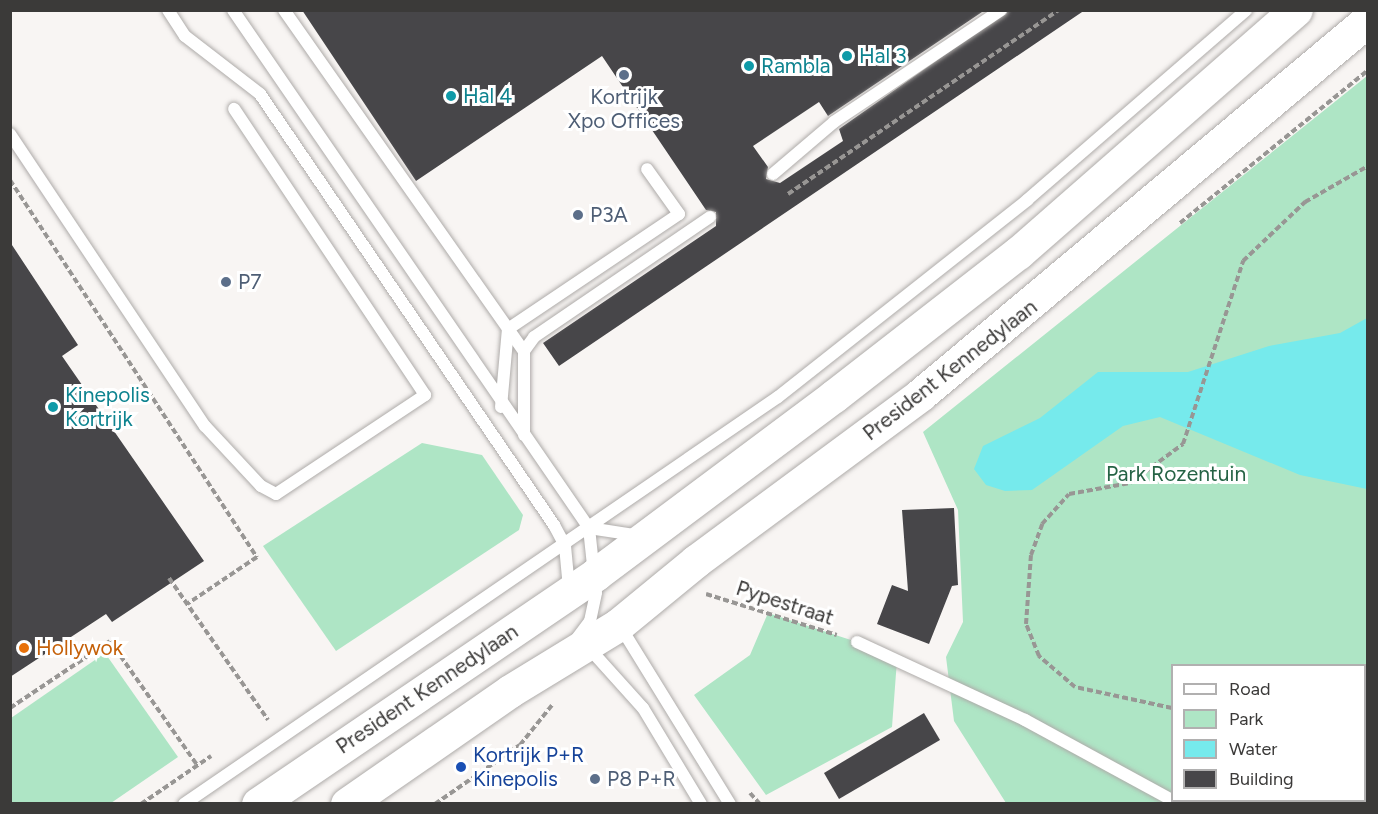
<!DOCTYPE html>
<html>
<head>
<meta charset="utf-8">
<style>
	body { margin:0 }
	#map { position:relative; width:1378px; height:814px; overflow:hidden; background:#f8f5f3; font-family:Figtree,sans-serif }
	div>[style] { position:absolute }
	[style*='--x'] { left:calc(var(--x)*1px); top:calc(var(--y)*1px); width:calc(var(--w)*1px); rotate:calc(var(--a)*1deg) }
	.green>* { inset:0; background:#aee5c5 }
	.water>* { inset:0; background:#76eaec }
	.building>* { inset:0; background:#474649 }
	.path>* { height:4px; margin-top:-2px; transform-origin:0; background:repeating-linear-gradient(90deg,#989694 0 6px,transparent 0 9px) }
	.roads { filter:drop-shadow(0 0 2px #aeaba9) drop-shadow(0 0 2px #aeaba9) }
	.service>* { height:12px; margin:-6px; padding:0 6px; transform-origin:6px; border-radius:6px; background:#fff }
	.secondary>* { height:33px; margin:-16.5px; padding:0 16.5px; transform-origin:16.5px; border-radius:16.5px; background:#fff }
	.dots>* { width:16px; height:16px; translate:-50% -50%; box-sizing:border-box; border:3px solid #fff; border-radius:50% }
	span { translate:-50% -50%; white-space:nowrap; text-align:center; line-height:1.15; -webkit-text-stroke:6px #fff; paint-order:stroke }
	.culture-label { font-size:21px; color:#0d838f }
	.left { translate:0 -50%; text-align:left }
	.service-label { font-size:21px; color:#4e5e75 }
	.street-label { font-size:21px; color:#3b3a39 }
	.park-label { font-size:21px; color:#256345 }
	.food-label { font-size:21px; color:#c56008 }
	.transit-label { font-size:21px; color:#164399 }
	.frame { position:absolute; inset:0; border:12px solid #3b3a39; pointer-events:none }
	.legend { position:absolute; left:1171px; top:664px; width:195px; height:138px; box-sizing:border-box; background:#fff; border:2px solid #b1b0b0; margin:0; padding:8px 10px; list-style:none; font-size:18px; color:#3b3a39 }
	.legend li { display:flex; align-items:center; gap:12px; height:30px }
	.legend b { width:30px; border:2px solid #b1b0b0 }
</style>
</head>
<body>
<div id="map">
	<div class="green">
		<i style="clip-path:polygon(evenodd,1367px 76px,1367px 803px,1006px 803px,954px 721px,946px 657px,963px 622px,958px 510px,923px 432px,1367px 76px,1172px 666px,1364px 666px,1364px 800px,1172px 800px,1172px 666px)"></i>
		<i style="clip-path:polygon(422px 443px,482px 455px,523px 515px,519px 530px,336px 651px,263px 546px)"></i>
		<i style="clip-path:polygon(768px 613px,857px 642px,897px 660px,892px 727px,766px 795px,694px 695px,750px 655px)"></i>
		<i style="clip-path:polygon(105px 653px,178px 757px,111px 803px,11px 803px,11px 718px)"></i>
	</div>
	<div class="water">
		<i style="clip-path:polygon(1367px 318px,1367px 489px,1300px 475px,1160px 417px,1123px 426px,1032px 490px,1005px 491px,986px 485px,974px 469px,983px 446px,1040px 418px,1098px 372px,1188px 372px,1269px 346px,1340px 333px)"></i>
	</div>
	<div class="building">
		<i style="clip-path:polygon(302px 10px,985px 10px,828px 116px,819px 102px,753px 146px,768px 167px,766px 179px,780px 183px,843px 141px,839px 129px,1009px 10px,1085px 10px,559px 366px,543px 343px,716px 226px,716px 212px,706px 210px,602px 56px,416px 181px)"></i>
		<i style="clip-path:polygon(10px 242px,78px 345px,62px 356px,204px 561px,112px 622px,106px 614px,10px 677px)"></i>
		<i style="clip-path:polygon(954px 508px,958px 585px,952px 586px,929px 644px,877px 624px,892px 585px,908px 591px,902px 510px)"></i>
		<i style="clip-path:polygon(924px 713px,940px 740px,839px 799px,824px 773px)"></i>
	</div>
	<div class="path">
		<i style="--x:10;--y:180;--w:451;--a:56.8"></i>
		<i style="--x:257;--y:557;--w:84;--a:146.1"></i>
		<i style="--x:788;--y:194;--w:328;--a:-34.2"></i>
		<i style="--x:1180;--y:223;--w:242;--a:-39.1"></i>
		<i style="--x:169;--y:578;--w:173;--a:55.1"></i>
		<i style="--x:706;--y:594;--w:137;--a:17.4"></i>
		<i style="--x:10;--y:708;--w:120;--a:-33.8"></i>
		<i style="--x:110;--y:641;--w:151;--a:54.9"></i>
		<i style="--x:1172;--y:708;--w:99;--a:-167.8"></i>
		<i style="--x:1075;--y:687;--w:48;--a:-139.3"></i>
		<i style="--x:1039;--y:656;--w:35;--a:-112"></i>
		<i style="--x:1026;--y:624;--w:69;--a:-85.9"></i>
		<i style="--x:1031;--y:555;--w:33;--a:-70"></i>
		<i style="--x:1042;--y:524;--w:40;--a:-48"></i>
		<i style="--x:1069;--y:494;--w:62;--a:-10.2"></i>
		<i style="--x:1130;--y:483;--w:66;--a:-36.3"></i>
		<i style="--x:1183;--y:444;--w:193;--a:-71.8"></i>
		<i style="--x:1243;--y:261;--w:86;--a:-43.6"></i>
		<i style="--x:1305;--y:202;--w:73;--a:-29.7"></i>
		<i style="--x:1364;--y:748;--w:4;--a:-14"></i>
		<i style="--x:750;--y:793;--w:15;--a:48"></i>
		<i style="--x:1314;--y:800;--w:5;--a:53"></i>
		<i style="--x:141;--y:804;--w:85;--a:-34.4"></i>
		<i style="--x:435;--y:804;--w:103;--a:-34.8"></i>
		<i style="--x:520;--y:745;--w:51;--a:-51.3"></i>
	</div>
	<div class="roads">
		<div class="service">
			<i style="--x:168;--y:10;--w:31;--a:57"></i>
			<i style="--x:185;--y:36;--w:95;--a:37.7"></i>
			<i style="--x:260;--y:94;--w:522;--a:55.7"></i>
			<i style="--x:554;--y:525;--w:24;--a:62"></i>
			<i style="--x:565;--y:546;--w:42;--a:84.6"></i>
			<i style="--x:233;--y:10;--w:629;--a:55.5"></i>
			<i style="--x:589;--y:528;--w:65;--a:83.9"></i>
			<i style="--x:596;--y:593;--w:29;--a:102"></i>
			<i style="--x:590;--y:621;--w:21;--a:127"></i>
			<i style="--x:284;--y:10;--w:417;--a:54.9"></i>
			<i style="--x:10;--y:134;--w:351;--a:56.3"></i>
			<i style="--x:205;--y:426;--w:82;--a:47"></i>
			<i style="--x:261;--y:486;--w:17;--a:28"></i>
			<i style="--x:276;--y:494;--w:179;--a:-33.6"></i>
			<i style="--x:425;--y:395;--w:344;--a:-123.7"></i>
			<i style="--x:773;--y:174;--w:80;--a:-40.4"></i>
			<i style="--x:834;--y:122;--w:201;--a:-33.8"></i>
			<i style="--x:508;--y:329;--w:206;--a:-33.9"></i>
			<i style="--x:679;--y:214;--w:55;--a:-125.4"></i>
			<i style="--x:501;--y:407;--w:78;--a:-84.9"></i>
			<i style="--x:524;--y:435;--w:84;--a:-90"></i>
			<i style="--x:524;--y:351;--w:17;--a:-54"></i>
			<i style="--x:534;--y:337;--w:213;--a:-34.3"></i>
			<i style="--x:589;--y:528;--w:47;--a:8.7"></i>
			<i style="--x:620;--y:626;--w:209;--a:58.3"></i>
			<i style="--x:857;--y:642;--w:185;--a:24.9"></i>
			<i style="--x:1025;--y:720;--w:167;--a:28.6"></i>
			<i style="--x:588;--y:647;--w:82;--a:48"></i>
			<i style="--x:643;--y:708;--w:112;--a:58.9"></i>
			<i style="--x:184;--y:804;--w:720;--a:-34.42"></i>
			<i style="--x:778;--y:397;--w:318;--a:-38.3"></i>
			<i style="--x:1027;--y:200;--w:290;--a:-40.9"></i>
		</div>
		<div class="secondary">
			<i style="--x:258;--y:804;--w:409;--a:-34.2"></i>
			<i style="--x:596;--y:574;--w:297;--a:-36.8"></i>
			<i style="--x:834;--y:396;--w:233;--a:-37.9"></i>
			<i style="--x:1018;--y:253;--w:369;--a:-41.2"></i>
			<i style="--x:347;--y:804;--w:198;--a:-34.7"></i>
			<i style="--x:510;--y:691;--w:127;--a:-31.4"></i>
			<i style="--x:618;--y:625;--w:101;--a:-39.4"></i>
			<i style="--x:696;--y:561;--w:279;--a:-36.5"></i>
			<i style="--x:920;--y:395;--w:584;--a:-39.93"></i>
		</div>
	</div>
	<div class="dots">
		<i style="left:847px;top:56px;background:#0f9aa8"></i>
		<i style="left:749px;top:66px;background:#0f9aa8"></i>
		<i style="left:624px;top:75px;background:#5c6f8a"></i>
		<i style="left:451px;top:96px;background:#0f9aa8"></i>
		<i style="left:578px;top:215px;background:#5c6f8a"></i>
		<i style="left:226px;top:282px;background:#5c6f8a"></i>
		<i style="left:53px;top:407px;background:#0f9aa8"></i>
		<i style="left:24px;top:648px;background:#e8710a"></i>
		<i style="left:461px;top:767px;background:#1a4fb4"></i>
		<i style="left:595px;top:779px;background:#5c6f8a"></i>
	</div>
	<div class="culture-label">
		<span class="left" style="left:859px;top:56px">Hal 3</span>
		<span class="left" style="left:761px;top:66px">Rambla</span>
		<span class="left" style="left:463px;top:96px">Hal 4</span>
		<span class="left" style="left:65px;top:407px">Kinepolis<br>Kortrijk</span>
	</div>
	<div class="service-label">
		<span style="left:624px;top:109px">Kortrijk<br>Xpo Offices</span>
		<span class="left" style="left:590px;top:215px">P3A</span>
		<span class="left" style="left:238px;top:282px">P7</span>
		<span class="left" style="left:607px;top:779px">P8 P+R</span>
	</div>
	<div class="street-label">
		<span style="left:950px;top:370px;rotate:-38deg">President Kennedylaan</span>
		<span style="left:785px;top:603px;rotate:18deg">Pypestraat</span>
		<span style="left:427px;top:689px;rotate:-34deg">President Kennedylaan</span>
	</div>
	<div class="park-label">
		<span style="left:1176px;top:474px">Park Rozentuin</span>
	</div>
	<div class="food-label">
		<span class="left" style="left:36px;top:648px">Hollywok</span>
	</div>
	<div class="transit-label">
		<span class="left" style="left:473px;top:767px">Kortrijk P+R<br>Kinepolis</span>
	</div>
	<div class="frame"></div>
	<ul class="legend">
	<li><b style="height:8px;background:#fff"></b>Road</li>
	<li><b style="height:16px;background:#aee5c5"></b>Park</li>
	<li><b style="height:16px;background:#76eaec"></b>Water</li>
	<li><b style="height:16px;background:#474649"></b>Building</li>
	</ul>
</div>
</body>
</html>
